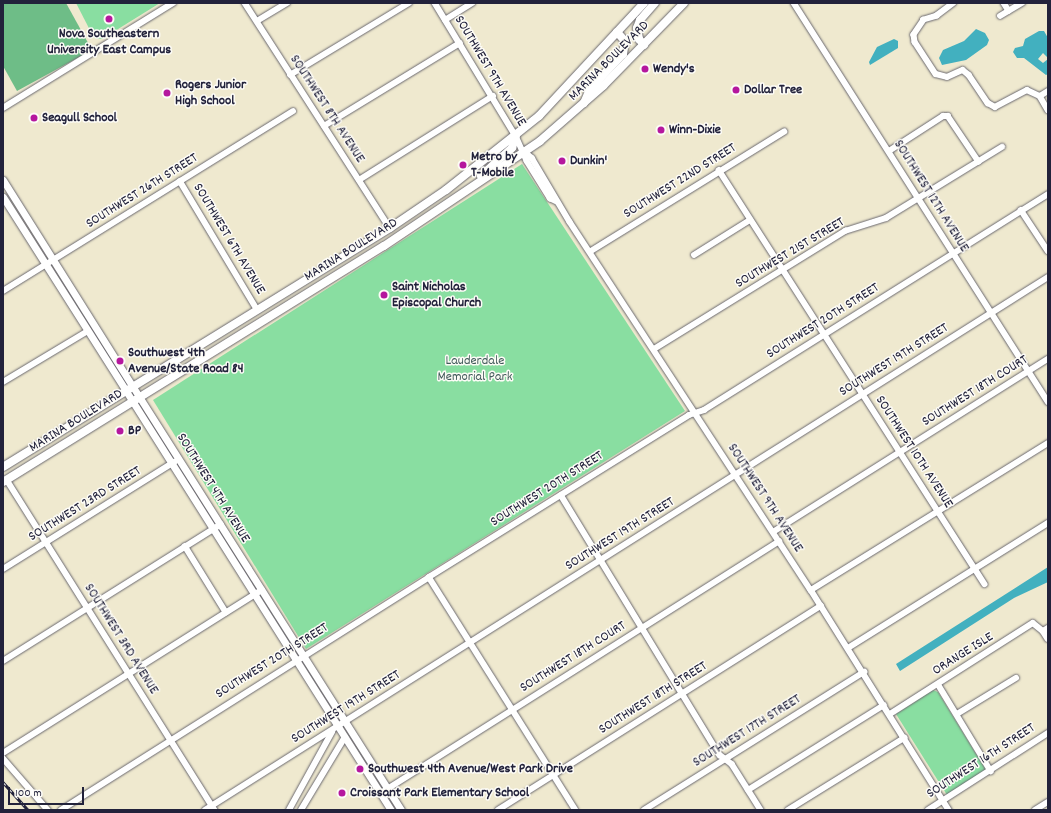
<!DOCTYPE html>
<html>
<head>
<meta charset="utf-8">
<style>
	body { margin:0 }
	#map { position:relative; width:1051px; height:813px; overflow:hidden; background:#efe9cf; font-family:Dekko,sans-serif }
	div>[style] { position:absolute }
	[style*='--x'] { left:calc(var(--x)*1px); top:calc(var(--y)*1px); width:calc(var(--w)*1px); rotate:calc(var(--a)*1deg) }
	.green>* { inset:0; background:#89dea1 }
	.forest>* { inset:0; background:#6ebd87 }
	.water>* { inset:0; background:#42b0bf }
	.roads { filter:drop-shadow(0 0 1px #6a686f) drop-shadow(0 0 1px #6a686f) }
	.minor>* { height:5.5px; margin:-2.75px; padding:0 2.75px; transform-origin:2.75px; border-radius:2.75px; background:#fff }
	.tertiary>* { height:7px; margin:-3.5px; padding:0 3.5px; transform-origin:3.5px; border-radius:3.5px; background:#fff }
	.secondary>* { height:7px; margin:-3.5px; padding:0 3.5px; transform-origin:3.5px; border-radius:3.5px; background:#fff }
	.primary>* { height:8px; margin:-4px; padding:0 4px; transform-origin:4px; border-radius:4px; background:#fff }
	.rail>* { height:3px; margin-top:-1.5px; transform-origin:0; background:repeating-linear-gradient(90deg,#fdfcf7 0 4.5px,#22223b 0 9px); box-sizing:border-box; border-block:1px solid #22223b }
	.dots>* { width:11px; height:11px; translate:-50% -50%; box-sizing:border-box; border:2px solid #fdfcf7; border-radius:50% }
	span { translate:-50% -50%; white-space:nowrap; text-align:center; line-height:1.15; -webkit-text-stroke:3px #fdfcf7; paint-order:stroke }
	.poi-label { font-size:14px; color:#22223b; font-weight:700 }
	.left { translate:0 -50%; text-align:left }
	.street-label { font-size:14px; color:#22223b }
	.park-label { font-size:14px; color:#415a5a }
	.frame { position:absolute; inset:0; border:4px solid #22223b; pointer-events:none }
	.scale { position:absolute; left:8px; top:787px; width:76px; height:18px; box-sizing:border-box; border:2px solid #22223b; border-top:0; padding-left:5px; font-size:12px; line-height:14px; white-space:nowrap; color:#22223b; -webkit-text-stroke:3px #fdfcf7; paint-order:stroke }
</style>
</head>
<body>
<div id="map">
	<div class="green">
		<i style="clip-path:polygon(76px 3px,160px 3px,102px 39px,94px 38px)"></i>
		<i style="clip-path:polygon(522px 164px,685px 411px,306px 649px,153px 400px)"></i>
		<i style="clip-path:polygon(933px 690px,938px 692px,986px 770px,947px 795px,896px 714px)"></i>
	</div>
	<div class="forest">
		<i style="clip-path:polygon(3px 3px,66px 3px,92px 50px,17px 91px,3px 66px)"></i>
	</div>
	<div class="water">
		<i style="clip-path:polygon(976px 29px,985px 33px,989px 40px,987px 45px,966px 60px,942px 65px,939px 58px,943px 50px,964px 41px)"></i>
		<i style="clip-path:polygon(1039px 31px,1044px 31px,1048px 38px,1048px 58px,1043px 53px,1038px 59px,1043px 63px,1048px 59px,1048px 74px,1046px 75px,1024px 58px,1017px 58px,1013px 52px,1015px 48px,1023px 46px,1025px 39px)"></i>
		<i style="clip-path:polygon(894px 39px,898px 41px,898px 48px,870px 65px,869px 62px,877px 47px)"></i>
		<i style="clip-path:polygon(1048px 567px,1048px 582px,1014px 598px,900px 671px,896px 664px)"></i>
	</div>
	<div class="roads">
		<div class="minor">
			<i style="--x:245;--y:3;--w:268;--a:57.2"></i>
			<i style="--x:435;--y:3;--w:156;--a:58.7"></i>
			<i style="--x:516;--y:136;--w:27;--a:66"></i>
			<i style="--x:527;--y:161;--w:44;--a:58.1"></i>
			<i style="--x:550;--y:198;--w:7;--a:27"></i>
			<i style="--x:794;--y:3;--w:473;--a:57.5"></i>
			<i style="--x:954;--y:3;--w:21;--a:143"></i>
			<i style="--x:937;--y:16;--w:14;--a:163"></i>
			<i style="--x:924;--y:20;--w:18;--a:124"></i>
			<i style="--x:914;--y:35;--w:7;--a:82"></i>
			<i style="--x:915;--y:42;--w:38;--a:57"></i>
			<i style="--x:936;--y:74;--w:11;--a:15"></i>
			<i style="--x:947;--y:77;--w:17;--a:-24"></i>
			<i style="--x:963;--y:70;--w:8;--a:40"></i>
			<i style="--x:969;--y:75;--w:34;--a:56"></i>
			<i style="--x:988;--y:103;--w:8;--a:30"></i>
			<i style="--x:995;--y:107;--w:36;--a:-28"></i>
			<i style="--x:1027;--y:90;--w:14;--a:25"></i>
			<i style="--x:1040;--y:96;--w:9;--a:-32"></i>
			<i style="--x:1004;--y:3;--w:9;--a:58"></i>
			<i style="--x:1000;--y:16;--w:26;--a:-31"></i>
			<i style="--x:445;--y:20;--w:32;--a:-32"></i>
			<i style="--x:257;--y:21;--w:35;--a:-31"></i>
			<i style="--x:290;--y:75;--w:139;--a:-31.2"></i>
			<i style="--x:1040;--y:96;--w:16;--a:60"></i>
			<i style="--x:3;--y:108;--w:200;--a:-31.7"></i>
			<i style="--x:324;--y:126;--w:159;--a:-31.4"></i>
			<i style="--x:524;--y:151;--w:11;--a:41"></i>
			<i style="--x:532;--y:158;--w:74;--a:59.3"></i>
			<i style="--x:570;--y:222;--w:440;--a:56.8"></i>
			<i style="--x:811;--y:590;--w:260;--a:57.9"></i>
			<i style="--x:889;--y:151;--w:64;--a:-32.9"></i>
			<i style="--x:943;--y:116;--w:5;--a:0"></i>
			<i style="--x:948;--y:116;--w:55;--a:56"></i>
			<i style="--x:719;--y:170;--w:492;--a:57.3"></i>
			<i style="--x:359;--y:180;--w:158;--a:-32.1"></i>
			<i style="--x:180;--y:181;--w:149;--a:59"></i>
			<i style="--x:1021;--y:210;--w:49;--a:56.6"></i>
			<i style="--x:591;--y:251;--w:227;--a:-31.7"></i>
			<i style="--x:694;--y:255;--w:66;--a:-32"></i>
			<i style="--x:3;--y:291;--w:341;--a:-31.8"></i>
			<i style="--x:654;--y:349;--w:225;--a:-31.7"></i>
			<i style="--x:845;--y:231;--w:43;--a:-17.6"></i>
			<i style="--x:886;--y:218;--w:136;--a:-31.5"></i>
			<i style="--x:3;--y:382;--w:99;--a:-31"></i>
			<i style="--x:7;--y:480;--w:390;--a:57.8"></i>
			<i style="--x:561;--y:495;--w:305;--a:58.6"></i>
			<i style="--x:720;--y:755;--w:15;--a:37"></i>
			<i style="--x:732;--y:764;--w:54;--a:57.8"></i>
			<i style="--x:773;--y:532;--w:325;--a:-32.2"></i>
			<i style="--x:185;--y:546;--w:78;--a:58.2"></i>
			<i style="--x:3;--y:569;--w:202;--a:-32"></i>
			<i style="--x:429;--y:577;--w:275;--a:57.8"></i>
			<i style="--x:811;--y:590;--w:279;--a:-31.8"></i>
			<i style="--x:1043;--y:631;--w:9;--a:58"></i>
			<i style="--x:848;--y:648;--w:236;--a:-32"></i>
			<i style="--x:3;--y:661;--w:257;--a:-32.1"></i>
			<i style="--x:938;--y:684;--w:102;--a:58.7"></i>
			<i style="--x:890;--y:714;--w:169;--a:-32.5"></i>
			<i style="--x:1033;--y:623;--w:13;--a:39"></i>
			<i style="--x:1043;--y:631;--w:6;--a:-31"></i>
			<i style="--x:957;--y:714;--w:69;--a:-31.4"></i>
			<i style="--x:3;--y:753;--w:306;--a:-32.2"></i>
			<i style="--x:3;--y:758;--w:69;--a:49.1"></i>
			<i style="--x:748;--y:790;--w:160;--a:-32"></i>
			<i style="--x:381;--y:793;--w:471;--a:-32.3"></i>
			<i style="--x:61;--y:810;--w:436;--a:-32.3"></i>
			<i style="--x:429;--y:577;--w:306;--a:-31.9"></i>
			<i style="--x:689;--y:415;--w:16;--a:-18"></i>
			<i style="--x:704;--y:410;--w:406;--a:-32.1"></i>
			<i style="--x:205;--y:810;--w:997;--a:-32.3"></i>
			<i style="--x:289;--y:810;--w:89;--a:-61.1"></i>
			<i style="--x:301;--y:810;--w:85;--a:-58.9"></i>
			<i style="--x:498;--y:810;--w:382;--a:-32.3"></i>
			<i style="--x:644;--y:810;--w:260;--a:-32.1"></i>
			<i style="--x:788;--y:810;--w:137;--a:-31.8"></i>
			<i style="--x:928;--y:810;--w:143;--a:-32.7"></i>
			<i style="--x:1035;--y:810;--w:15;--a:-32"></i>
		</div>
		<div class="tertiary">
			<i style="--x:3;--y:180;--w:244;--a:57.9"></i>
			<i style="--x:3;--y:197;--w:230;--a:57.6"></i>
		</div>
		<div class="secondary">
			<i style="--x:133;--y:387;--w:501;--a:57.64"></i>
			<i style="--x:126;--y:391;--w:496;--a:57.7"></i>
		</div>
		<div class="primary">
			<i style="--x:644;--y:45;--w:8;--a:-130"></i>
			<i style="--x:639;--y:39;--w:11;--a:-100"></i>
			<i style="--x:637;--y:28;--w:9;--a:-69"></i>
			<i style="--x:640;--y:20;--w:23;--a:-49"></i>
			<i style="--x:584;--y:103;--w:15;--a:-67"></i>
			<i style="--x:590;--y:89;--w:48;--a:-46.7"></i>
			<i style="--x:623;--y:54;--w:13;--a:-81"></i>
			<i style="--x:625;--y:41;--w:12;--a:-132"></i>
			<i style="--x:481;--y:176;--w:42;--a:-42.1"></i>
			<i style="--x:512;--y:148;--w:13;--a:-72"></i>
			<i style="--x:3;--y:467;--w:455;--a:-31.7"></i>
			<i style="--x:390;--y:228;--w:68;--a:-34.2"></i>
			<i style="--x:446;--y:190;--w:119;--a:-38.5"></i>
			<i style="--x:539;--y:116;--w:154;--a:-47.1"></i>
			<i style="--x:3;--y:482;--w:448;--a:-31.8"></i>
			<i style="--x:384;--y:246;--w:188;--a:-33.9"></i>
			<i style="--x:540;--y:141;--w:84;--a:-41.1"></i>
			<i style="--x:603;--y:86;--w:116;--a:-45.7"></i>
		</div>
	</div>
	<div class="rail">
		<i style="--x:3;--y:782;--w:38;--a:48"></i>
	</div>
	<div class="dots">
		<i style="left:109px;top:19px;background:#b5179e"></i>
		<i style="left:645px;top:69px;background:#b5179e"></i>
		<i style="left:736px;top:90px;background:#b5179e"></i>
		<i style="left:167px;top:93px;background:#b5179e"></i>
		<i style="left:34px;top:118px;background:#b5179e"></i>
		<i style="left:661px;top:130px;background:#b5179e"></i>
		<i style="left:562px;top:161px;background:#b5179e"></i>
		<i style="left:463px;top:165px;background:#b5179e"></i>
		<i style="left:384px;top:295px;background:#b5179e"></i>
		<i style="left:120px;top:361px;background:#b5179e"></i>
		<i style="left:120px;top:431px;background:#b5179e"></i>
		<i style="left:360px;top:769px;background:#b5179e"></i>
		<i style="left:342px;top:793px;background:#b5179e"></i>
	</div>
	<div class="poi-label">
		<span style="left:109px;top:42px">Nova Southeastern<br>University East Campus</span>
		<span class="left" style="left:653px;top:69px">Wendy's</span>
		<span class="left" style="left:175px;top:93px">Rogers Junior<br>High School</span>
		<span class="left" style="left:744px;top:90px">Dollar Tree</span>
		<span class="left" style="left:42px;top:118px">Seagull School</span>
		<span class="left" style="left:669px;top:130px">Winn-Dixie</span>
		<span class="left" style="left:471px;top:165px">Metro by<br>T-Mobile</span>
		<span class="left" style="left:570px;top:161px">Dunkin'</span>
		<span class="left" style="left:392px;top:295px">Saint Nicholas<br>Episcopal Church</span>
		<span class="left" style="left:128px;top:361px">Southwest 4th<br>Avenue/State Road 84</span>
		<span class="left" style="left:128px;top:431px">BP</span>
		<span class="left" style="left:368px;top:769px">Southwest 4th Avenue/West Park Drive</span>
		<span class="left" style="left:350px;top:793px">Croissant Park Elementary School</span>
	</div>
	<div class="street-label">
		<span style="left:609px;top:61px;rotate:-45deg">MARINA BOULEVARD</span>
		<span style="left:490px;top:71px;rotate:59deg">SOUTHWEST 9TH AVENUE</span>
		<span style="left:327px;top:109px;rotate:57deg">SOUTHWEST 8TH AVENUE</span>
		<span style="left:680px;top:181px;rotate:-32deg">SOUTHWEST 22ND STREET</span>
		<span style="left:142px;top:191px;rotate:-32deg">SOUTHWEST 26TH STREET</span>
		<span style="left:931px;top:196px;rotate:58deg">SOUTHWEST 12TH AVENUE</span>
		<span style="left:229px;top:239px;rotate:59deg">SOUTHWEST 6TH AVENUE</span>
		<span style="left:351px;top:250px;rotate:-32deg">MARINA BOULEVARD</span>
		<span style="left:790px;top:253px;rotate:-31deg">SOUTHWEST 21ST STREET</span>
		<span style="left:823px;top:321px;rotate:-32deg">SOUTHWEST 20TH STREET</span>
		<span style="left:894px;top:360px;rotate:-32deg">SOUTHWEST 19TH STREET</span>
		<span style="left:975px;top:391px;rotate:-32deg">SOUTHWEST 18TH COURT</span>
		<span style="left:76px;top:421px;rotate:-32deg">MARINA BOULEVARD</span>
		<span style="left:914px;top:452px;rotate:57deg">SOUTHWEST 10TH AVENUE</span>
		<span style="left:213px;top:488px;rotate:58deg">SOUTHWEST 4TH AVENUE</span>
		<span style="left:547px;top:489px;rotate:-32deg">SOUTHWEST 20TH STREET</span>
		<span style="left:765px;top:498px;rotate:57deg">SOUTHWEST 9TH AVENUE</span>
		<span style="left:85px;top:504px;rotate:-32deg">SOUTHWEST 23RD STREET</span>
		<span style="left:620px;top:534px;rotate:-32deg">SOUTHWEST 19TH STREET</span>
		<span style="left:121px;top:639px;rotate:58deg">SOUTHWEST 3RD AVENUE</span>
		<span style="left:963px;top:654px;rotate:-32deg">ORANGE ISLE</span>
		<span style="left:573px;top:657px;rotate:-32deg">SOUTHWEST 18TH COURT</span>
		<span style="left:272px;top:661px;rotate:-32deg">SOUTHWEST 20TH STREET</span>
		<span style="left:653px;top:698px;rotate:-32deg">SOUTHWEST 18TH STREET</span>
		<span style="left:346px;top:707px;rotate:-32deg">SOUTHWEST 19TH STREET</span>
		<span style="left:747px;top:731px;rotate:-32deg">SOUTHWEST 17TH STREET</span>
		<span style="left:981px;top:761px;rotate:-33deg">SOUTHWEST 16TH STREET</span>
	</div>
	<div class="park-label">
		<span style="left:475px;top:369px">Lauderdale<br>Memorial Park</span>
	</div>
	<div class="frame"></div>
	<div class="scale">100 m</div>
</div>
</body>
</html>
